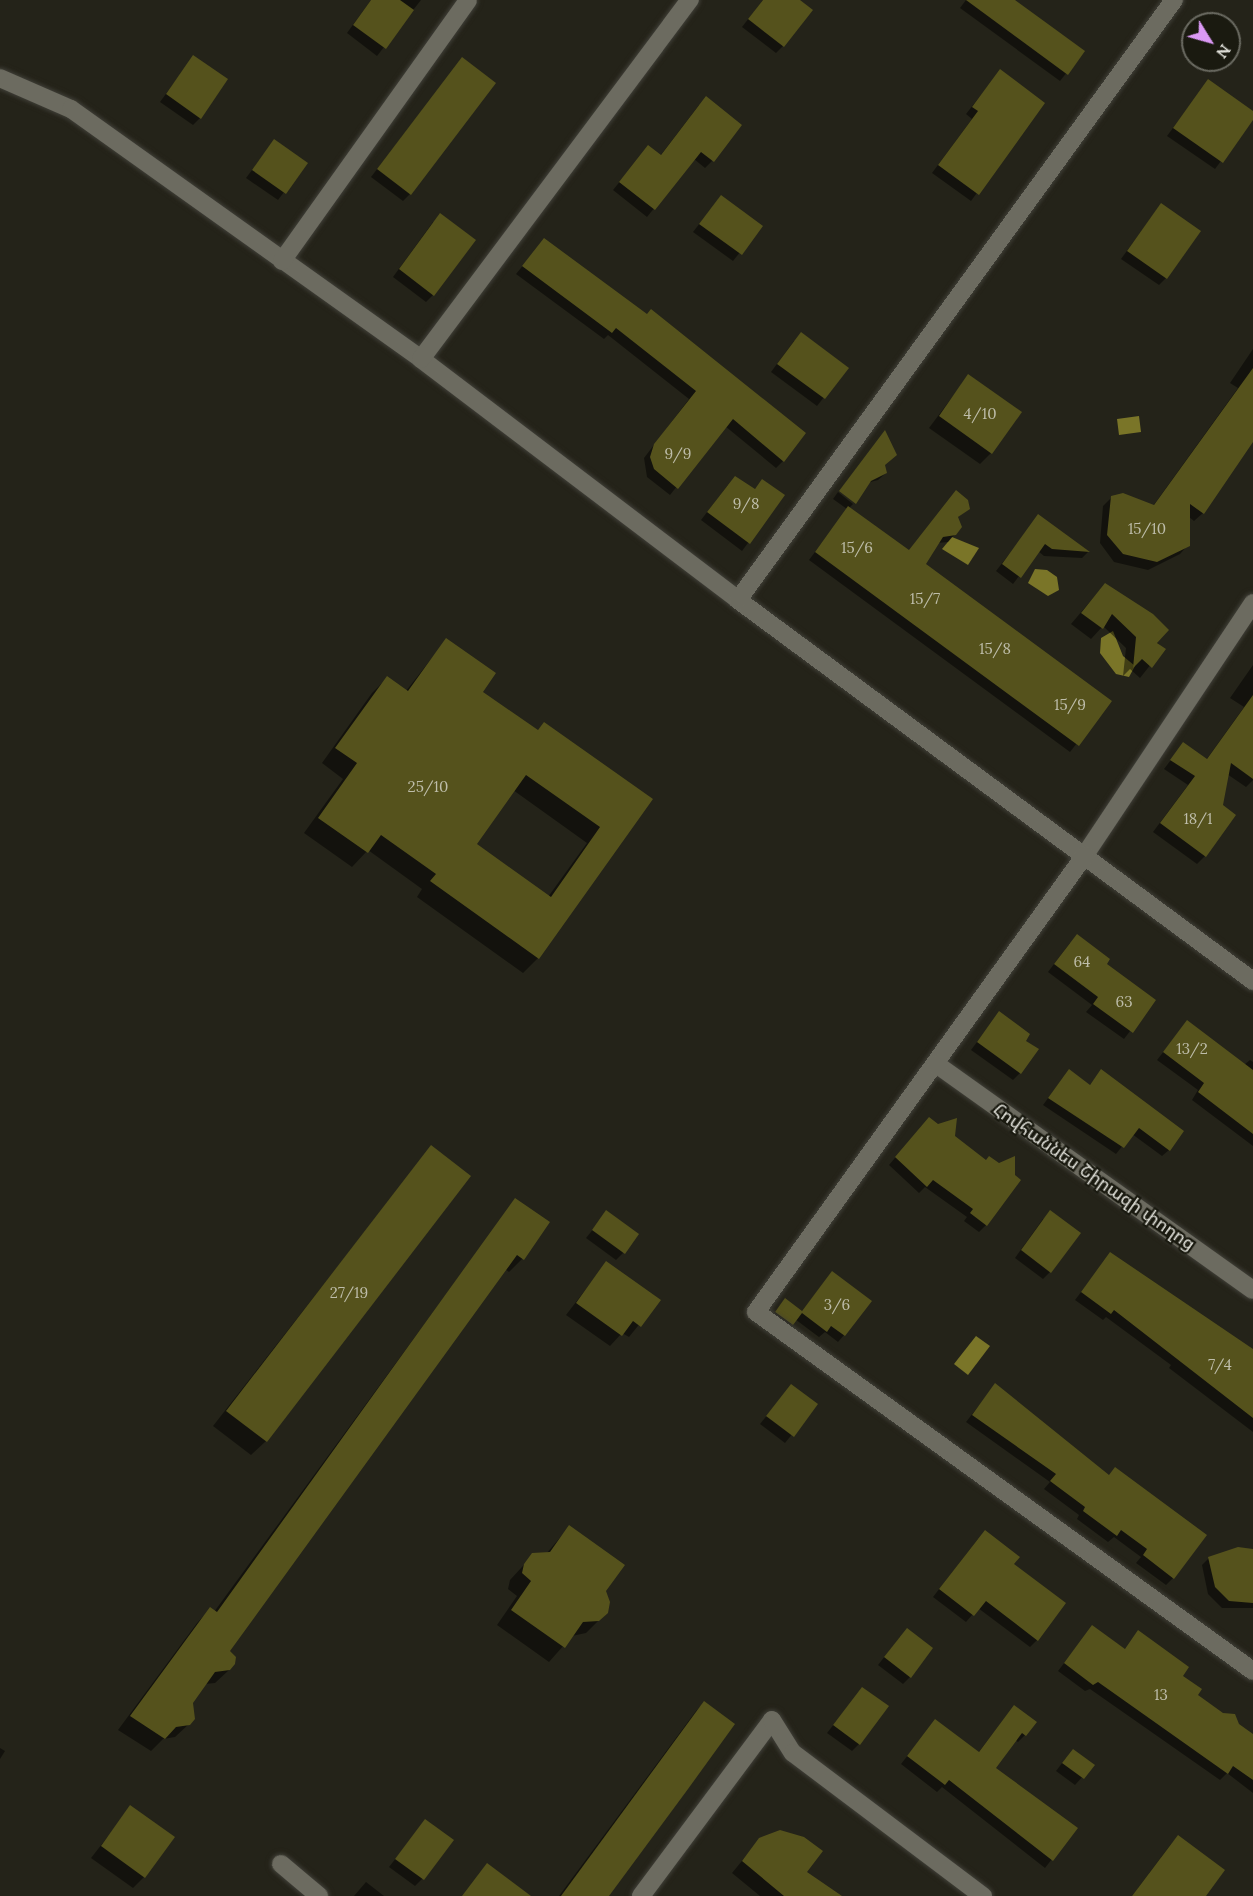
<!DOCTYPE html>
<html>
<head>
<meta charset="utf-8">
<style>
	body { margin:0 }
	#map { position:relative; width:1253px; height:1896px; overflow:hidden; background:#242319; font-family:Lora,"Noto Sans Armenian",serif }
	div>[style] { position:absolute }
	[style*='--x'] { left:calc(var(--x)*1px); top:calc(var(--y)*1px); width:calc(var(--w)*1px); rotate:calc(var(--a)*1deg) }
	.water>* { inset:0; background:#7a7528 }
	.shadow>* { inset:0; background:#0007 }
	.building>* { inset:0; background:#55521c }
	.roads { filter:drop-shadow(0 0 2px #403f38) drop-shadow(0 0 2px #403f38) }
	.street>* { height:18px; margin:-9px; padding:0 9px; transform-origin:9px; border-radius:9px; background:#6c6b60 }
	span { translate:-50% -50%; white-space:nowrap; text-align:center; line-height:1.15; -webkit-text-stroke:4.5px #1a1a10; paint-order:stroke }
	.number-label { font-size:15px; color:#bebdaa }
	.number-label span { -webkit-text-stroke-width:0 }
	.street-label { font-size:18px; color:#e1e1da }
	.north { position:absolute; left:1181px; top:12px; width:60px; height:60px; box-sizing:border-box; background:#1a1a10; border:2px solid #6a6a61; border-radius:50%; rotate:127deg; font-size:16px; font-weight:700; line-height:24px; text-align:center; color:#e1e1da }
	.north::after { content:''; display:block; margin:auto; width:21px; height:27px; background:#db99f5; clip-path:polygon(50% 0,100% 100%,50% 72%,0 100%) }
</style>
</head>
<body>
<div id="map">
	<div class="water">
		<i style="clip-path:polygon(1139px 416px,1141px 432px,1119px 435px,1117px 419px)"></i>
		<i style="clip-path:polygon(952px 537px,979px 548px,968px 565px,942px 549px)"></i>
		<i style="clip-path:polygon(1035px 569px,1047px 570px,1057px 577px,1059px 590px,1048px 596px,1028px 583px)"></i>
		<i style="clip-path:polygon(1113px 631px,1123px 656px,1135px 666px,1129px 677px,1116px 674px,1100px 653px,1101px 638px)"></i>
		<i style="clip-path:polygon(976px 1336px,990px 1346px,968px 1375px,954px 1364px)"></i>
	</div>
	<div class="shadow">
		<i style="clip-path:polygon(371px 0,421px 0,377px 56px,347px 33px)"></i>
		<i style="clip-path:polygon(763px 0,798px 0,783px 46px,776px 53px,742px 27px)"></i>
		<i style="clip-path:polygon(966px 0,1012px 0,1083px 52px,1060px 81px,960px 8px)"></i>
		<i style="clip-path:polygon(193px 57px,200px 118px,193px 125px,160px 102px)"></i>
		<i style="clip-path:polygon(462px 59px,410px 194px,403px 201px,371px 177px)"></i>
		<i style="clip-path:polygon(1000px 71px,1043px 103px,971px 201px,932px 173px,972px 119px,966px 114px)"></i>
		<i style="clip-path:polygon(1208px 81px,1253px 112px,1253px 118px,1215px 169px,1167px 136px)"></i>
		<i style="clip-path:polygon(699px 105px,712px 161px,705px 168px,694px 159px,647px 217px,613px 190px,648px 147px,660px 156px)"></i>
		<i style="clip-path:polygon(274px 141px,306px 163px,278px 200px,246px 178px)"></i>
		<i style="clip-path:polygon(721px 196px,761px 226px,733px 261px,693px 232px)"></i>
		<i style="clip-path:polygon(1161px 204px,1166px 278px,1159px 285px,1121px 259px)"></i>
		<i style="clip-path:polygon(433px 222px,433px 295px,426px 302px,393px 277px)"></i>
		<i style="clip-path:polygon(544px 240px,804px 434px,783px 461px,776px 468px,725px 426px,670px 495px,647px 477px,644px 458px,689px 399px,608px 335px,604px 339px,516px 274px)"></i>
		<i style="clip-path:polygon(794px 341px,847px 368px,817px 406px,771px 372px)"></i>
		<i style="clip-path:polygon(1253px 349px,1253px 436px,1203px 513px,1194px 521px,1189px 517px,1188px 545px,1180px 554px,1148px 570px,1114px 562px,1100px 543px,1103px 506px,1112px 497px,1153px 506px,1238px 388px,1230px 383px)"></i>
		<i style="clip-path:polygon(968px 376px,991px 453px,980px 464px,929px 428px)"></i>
		<i style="clip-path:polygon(883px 466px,886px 473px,878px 480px,840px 490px)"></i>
		<i style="clip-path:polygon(762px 481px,783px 496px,742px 551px,701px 520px,728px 485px,754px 490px)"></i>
		<i style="clip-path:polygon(838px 492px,853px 504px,849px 508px,908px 552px,956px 492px,968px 508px,957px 518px,955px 534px,948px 542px,937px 543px,923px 565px,1110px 701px,1070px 752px,809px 560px,847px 509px,833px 499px)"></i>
		<i style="clip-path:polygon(1039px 516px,1088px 552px,1082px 558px,1044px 556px,1038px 551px,1013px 584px,996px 571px)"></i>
		<i style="clip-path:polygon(1105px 584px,1163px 649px,1140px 678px,1130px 669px,1123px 676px,1126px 648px,1103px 626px,1091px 639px,1071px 624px)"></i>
		<i style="clip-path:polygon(evenodd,446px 640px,481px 692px,537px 731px,544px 724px,651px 800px,538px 958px,523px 973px,417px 897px,422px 889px,368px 850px,352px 867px,304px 833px,343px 779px,322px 763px,372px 693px,387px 678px,406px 691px,446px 640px,513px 790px,587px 843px,548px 897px,475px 844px,513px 790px)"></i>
		<i style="clip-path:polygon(1253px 665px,1253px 780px,1246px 787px,1227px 774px,1205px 856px,1197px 864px,1153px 832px,1188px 785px,1164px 769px,1183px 744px,1206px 760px,1244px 707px,1230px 698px)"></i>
		<i style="clip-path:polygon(1070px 943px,1154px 1000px,1124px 1039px,1086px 1012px,1092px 1005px,1048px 972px)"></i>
		<i style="clip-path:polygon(999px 1013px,1024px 1041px,1020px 1073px,1013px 1080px,971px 1050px)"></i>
		<i style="clip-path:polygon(1187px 1022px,1244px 1065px,1250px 1060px,1253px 1062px,1253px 1146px,1192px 1100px,1198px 1090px,1157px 1060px)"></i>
		<i style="clip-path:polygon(1101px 1071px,1169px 1150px,1162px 1156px,1132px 1134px,1116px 1154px,1043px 1105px,1063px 1078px,1089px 1086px)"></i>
		<i style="clip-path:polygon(922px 1126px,953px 1137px,986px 1225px,979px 1232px,964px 1221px,967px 1217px,925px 1187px,919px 1193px,889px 1165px)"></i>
		<i style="clip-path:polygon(431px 1147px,266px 1441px,251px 1455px,213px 1426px)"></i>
		<i style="clip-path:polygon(515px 1200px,522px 1259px,509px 1272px,505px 1269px,228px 1651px,229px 1670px,215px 1683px,205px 1684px,192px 1703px,189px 1724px,175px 1737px,163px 1739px,151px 1751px,118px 1730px,197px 1623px,210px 1609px,214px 1612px)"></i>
		<i style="clip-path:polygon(607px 1212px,623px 1253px,616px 1260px,586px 1238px)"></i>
		<i style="clip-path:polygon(1043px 1219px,1050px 1272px,1043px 1279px,1015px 1258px)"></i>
		<i style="clip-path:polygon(1110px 1254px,1253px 1350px,1253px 1432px,1169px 1368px,1171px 1365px,1106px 1317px,1103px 1320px,1075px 1300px)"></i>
		<i style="clip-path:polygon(606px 1263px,659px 1300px,629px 1337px,622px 1333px,610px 1346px,566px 1315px)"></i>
		<i style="clip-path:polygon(832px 1273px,844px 1335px,838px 1342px,825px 1332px,819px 1337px,795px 1319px,785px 1330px,769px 1319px,785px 1300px,801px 1312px)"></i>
		<i style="clip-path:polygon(995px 1385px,1108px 1476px,1173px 1578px,1166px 1585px,1136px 1563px,1141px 1557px,1114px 1537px,1108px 1542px,1077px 1519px,1079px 1515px,1044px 1489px,1050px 1482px,966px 1422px)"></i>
		<i style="clip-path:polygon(791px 1386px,816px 1405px,785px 1443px,760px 1424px)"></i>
		<i style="clip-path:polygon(569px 1527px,604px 1591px,601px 1618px,586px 1633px,572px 1636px,549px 1662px,497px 1625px,517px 1596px,508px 1589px,510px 1580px,533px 1555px,546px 1554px)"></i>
		<i style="clip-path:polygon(978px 1539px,1012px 1565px,1037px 1640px,1030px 1647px,978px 1608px,966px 1622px,933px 1597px)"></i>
		<i style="clip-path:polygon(1253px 1553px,1253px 1608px,1222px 1608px,1208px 1594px,1202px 1565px,1209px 1558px)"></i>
		<i style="clip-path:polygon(1092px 1627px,1253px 1735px,1253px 1793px,1227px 1773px,1220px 1780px,1090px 1689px,1085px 1691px,1058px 1671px)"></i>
		<i style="clip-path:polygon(900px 1637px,910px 1677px,903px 1684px,878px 1665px)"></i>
		<i style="clip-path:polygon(862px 1689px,859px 1744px,852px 1751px,827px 1733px)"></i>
		<i style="clip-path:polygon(704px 1703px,609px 1896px,559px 1896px,696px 1711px)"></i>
		<i style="clip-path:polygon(1007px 1715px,1025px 1735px,1018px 1742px,1015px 1740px,994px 1768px,1076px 1828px,1045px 1868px,942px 1787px,937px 1792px,901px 1764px,935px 1721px,978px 1753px)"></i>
		<i style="clip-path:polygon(0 1748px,5px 1751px,0 1759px)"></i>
		<i style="clip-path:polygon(1066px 1758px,1093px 1765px,1075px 1785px,1056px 1771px)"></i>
		<i style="clip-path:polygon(131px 1807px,144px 1877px,133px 1888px,91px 1858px)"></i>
		<i style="clip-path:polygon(425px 1821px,422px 1879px,415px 1886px,389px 1867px)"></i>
		<i style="clip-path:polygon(1178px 1837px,1204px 1896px,1132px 1896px,1171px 1844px)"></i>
		<i style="clip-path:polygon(760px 1839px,805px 1872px,840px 1896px,760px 1896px,732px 1873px)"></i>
		<i style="clip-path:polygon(366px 1882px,384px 1896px,354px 1896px)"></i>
	</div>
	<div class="building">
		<i style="clip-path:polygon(371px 0,400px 0,414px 10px,386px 49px,353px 25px)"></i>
		<i style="clip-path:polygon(763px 0,800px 0,813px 10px,784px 47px,748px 19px)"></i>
		<i style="clip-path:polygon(966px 0,1015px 0,1085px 51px,1068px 75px)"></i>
		<i style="clip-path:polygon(193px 55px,228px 79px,201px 119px,166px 94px)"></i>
		<i style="clip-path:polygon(462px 57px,496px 83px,411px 195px,377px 169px)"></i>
		<i style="clip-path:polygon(1000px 69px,1045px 103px,979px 195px,938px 165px,978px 111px,972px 107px)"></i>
		<i style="clip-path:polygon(1208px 79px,1253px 111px,1253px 120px,1223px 163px,1173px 128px)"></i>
		<i style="clip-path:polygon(706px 96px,742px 125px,714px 162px,701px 152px,655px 210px,619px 182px,648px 145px,661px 155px)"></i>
		<i style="clip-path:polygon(274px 139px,308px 163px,286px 194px,252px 170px)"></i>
		<i style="clip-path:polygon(721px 195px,763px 226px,742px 255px,699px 224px)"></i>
		<i style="clip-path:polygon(1161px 203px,1201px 231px,1167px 279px,1127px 251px)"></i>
		<i style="clip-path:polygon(440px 213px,476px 240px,434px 296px,399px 269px)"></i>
		<i style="clip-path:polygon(544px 238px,647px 314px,651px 309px,806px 433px,784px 462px,733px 419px,678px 489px,654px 469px,650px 457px,654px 444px,696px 391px,616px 328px,612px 333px,522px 266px)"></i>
		<i style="clip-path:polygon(801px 332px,849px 368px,825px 399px,777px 364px)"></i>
		<i style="clip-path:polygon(1253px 368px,1253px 442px,1204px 514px,1190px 504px,1190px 546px,1157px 562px,1123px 554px,1107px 535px,1111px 496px,1123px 493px,1154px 505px)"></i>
		<i style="clip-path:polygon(968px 374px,1022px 412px,992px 454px,939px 416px)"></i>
		<i style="clip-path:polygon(885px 430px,897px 455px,885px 465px,887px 473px,871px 481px,856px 504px,839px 491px)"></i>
		<i style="clip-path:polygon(735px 476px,755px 489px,762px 479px,785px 495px,750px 544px,707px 512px)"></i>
		<i style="clip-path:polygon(956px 490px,968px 500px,970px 509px,958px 517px,962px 527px,956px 535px,943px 537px,926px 564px,1112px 701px,1079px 746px,815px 552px,848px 506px,909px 550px)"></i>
		<i style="clip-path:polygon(1038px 514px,1090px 552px,1052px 549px,1045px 544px,1021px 578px,1002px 564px)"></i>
		<i style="clip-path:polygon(1105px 583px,1153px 614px,1169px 630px,1157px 643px,1166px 649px,1152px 668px,1142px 659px,1133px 668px,1136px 637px,1112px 614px,1103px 629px,1081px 613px)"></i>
		<i style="clip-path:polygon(evenodd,446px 638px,496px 673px,483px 692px,538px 730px,544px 722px,653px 799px,539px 959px,430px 881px,436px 874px,381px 835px,368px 853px,318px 818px,357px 763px,335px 748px,387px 676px,408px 691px,446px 638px,526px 775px,600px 827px,551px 897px,477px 844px,526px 775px)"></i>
		<i style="clip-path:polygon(1253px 695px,1253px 779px,1231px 763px,1223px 805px,1236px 815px,1206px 857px,1160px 823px,1195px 776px,1170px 760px,1183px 742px,1207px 759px)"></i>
		<i style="clip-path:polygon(1077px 934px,1110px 959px,1107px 964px,1156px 1000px,1133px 1033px,1093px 1004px,1098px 997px,1054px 964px)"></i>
		<i style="clip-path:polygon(999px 1011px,1030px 1034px,1026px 1041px,1039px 1049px,1021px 1074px,977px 1042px)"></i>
		<i style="clip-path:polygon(1187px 1020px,1253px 1070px,1253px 1134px,1198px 1092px,1204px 1083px,1163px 1052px)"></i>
		<i style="clip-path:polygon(1069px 1069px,1090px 1085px,1101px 1069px,1184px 1131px,1170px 1151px,1139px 1128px,1124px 1148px,1048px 1098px)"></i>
		<i style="clip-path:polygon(929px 1117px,938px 1124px,957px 1118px,955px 1136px,986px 1160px,989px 1156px,999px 1163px,1015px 1156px,1015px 1175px,1021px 1180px,987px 1226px,970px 1213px,973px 1209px,933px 1180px,927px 1187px,895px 1157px)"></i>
		<i style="clip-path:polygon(431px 1145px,471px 1176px,267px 1442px,226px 1411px)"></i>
		<i style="clip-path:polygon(515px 1198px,550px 1222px,524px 1260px,517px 1255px,230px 1651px,236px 1657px,235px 1664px,230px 1670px,215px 1672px,193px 1703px,195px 1719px,190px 1725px,176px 1727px,165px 1739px,130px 1716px,210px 1607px,217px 1612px)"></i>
		<i style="clip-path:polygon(606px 1210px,639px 1234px,625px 1254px,592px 1230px)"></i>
		<i style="clip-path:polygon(1050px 1210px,1081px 1233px,1051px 1273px,1021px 1250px)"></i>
		<i style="clip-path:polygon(1110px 1252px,1253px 1349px,1253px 1418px,1114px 1310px,1111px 1314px,1081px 1292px)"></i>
		<i style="clip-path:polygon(606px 1261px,661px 1300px,641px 1327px,633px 1321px,622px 1336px,576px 1303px)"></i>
		<i style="clip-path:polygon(832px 1271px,872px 1301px,845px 1336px,831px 1326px,827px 1332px,802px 1313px,793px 1325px,775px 1312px,785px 1298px,802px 1311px)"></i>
		<i style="clip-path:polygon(995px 1383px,1109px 1475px,1115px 1467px,1207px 1535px,1174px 1579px,1143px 1555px,1147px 1549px,1121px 1530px,1117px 1536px,1083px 1511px,1085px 1507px,1050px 1481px,1056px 1474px,972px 1415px)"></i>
		<i style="clip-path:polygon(791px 1384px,818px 1404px,794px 1437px,766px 1416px)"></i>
		<i style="clip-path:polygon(569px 1525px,625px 1565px,606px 1591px,610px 1602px,608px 1613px,599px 1621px,583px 1622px,565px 1648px,511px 1610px,531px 1581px,522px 1573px,524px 1564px,532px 1553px,550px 1552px)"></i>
		<i style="clip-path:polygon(985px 1530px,1020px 1557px,1014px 1564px,1066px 1603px,1038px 1641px,986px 1601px,974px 1616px,939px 1589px)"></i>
		<i style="clip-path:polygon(1238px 1547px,1253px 1549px,1253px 1603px,1229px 1601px,1215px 1587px,1208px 1557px)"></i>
		<i style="clip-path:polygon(1092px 1625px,1125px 1649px,1138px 1630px,1189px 1667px,1183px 1676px,1202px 1689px,1198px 1695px,1223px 1713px,1235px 1714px,1239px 1724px,1253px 1734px,1253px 1780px,1233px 1766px,1228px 1774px,1098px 1682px,1093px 1685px,1064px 1663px)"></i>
		<i style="clip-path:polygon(907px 1628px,933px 1648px,911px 1678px,884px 1657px)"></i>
		<i style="clip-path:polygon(862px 1687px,889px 1706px,860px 1745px,833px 1725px)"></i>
		<i style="clip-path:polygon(704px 1701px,735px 1724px,688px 1789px,609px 1896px,561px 1896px)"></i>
		<i style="clip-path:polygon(1014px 1705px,1037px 1722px,1026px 1736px,1022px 1733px,996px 1768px,1078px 1828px,1053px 1861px,949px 1780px,945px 1785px,907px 1756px,935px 1719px,979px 1752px)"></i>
		<i style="clip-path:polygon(1073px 1749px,1095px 1765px,1084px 1779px,1062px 1763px)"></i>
		<i style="clip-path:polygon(130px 1805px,175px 1837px,145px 1878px,101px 1846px)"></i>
		<i style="clip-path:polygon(425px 1819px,454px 1840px,424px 1880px,395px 1859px)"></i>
		<i style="clip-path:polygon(780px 1830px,804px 1837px,823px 1851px,807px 1872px,842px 1896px,784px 1896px,742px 1861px,759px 1838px)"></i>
		<i style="clip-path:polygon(1178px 1835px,1225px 1870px,1206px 1896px,1132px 1896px)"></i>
		<i style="clip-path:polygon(487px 1863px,531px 1896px,462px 1896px)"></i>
	</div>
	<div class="roads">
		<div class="street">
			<i style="--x:0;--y:78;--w:77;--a:23.6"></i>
			<i style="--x:71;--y:109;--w:430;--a:35.5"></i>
			<i style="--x:421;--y:359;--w:398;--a:37.2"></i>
			<i style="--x:738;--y:600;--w:641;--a:36.49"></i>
			<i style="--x:282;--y:261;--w:320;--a:-54.5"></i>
			<i style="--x:421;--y:359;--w:449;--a:-53.2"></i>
			<i style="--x:738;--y:600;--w:742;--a:-54"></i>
			<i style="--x:1253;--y:603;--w:303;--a:123.7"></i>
			<i style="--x:1085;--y:855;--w:563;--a:125.75"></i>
			<i style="--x:756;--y:1312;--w:613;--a:35.84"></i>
			<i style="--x:936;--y:1064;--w:389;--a:35.5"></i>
			<i style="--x:281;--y:1864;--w:50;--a:40.1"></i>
			<i style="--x:641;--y:1896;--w:219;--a:-53.3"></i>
			<i style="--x:772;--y:1720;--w:39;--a:58"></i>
			<i style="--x:793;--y:1753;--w:238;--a:37"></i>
		</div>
	</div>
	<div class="number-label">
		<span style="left:980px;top:414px">4/10</span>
		<span style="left:678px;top:454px">9/9</span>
		<span style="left:746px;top:504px">9/8</span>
		<span style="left:1147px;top:529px">15/10</span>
		<span style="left:857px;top:548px">15/6</span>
		<span style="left:925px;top:599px">15/7</span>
		<span style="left:995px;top:649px">15/8</span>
		<span style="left:1070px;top:705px">15/9</span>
		<span style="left:428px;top:787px">25/10</span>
		<span style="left:1198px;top:819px">18/1</span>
		<span style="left:1082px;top:962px">64</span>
		<span style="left:1124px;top:1002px">63</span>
		<span style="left:1192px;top:1049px">13/2</span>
		<span style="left:349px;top:1293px">27/19</span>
		<span style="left:837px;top:1305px">3/6</span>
		<span style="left:1220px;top:1365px">7/4</span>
		<span style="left:1161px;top:1695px">13</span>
	</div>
	<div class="street-label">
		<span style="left:1094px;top:1177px;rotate:35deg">Հովհաննես Շիրազի փողոց</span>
	</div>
	<div class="north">N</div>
</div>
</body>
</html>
